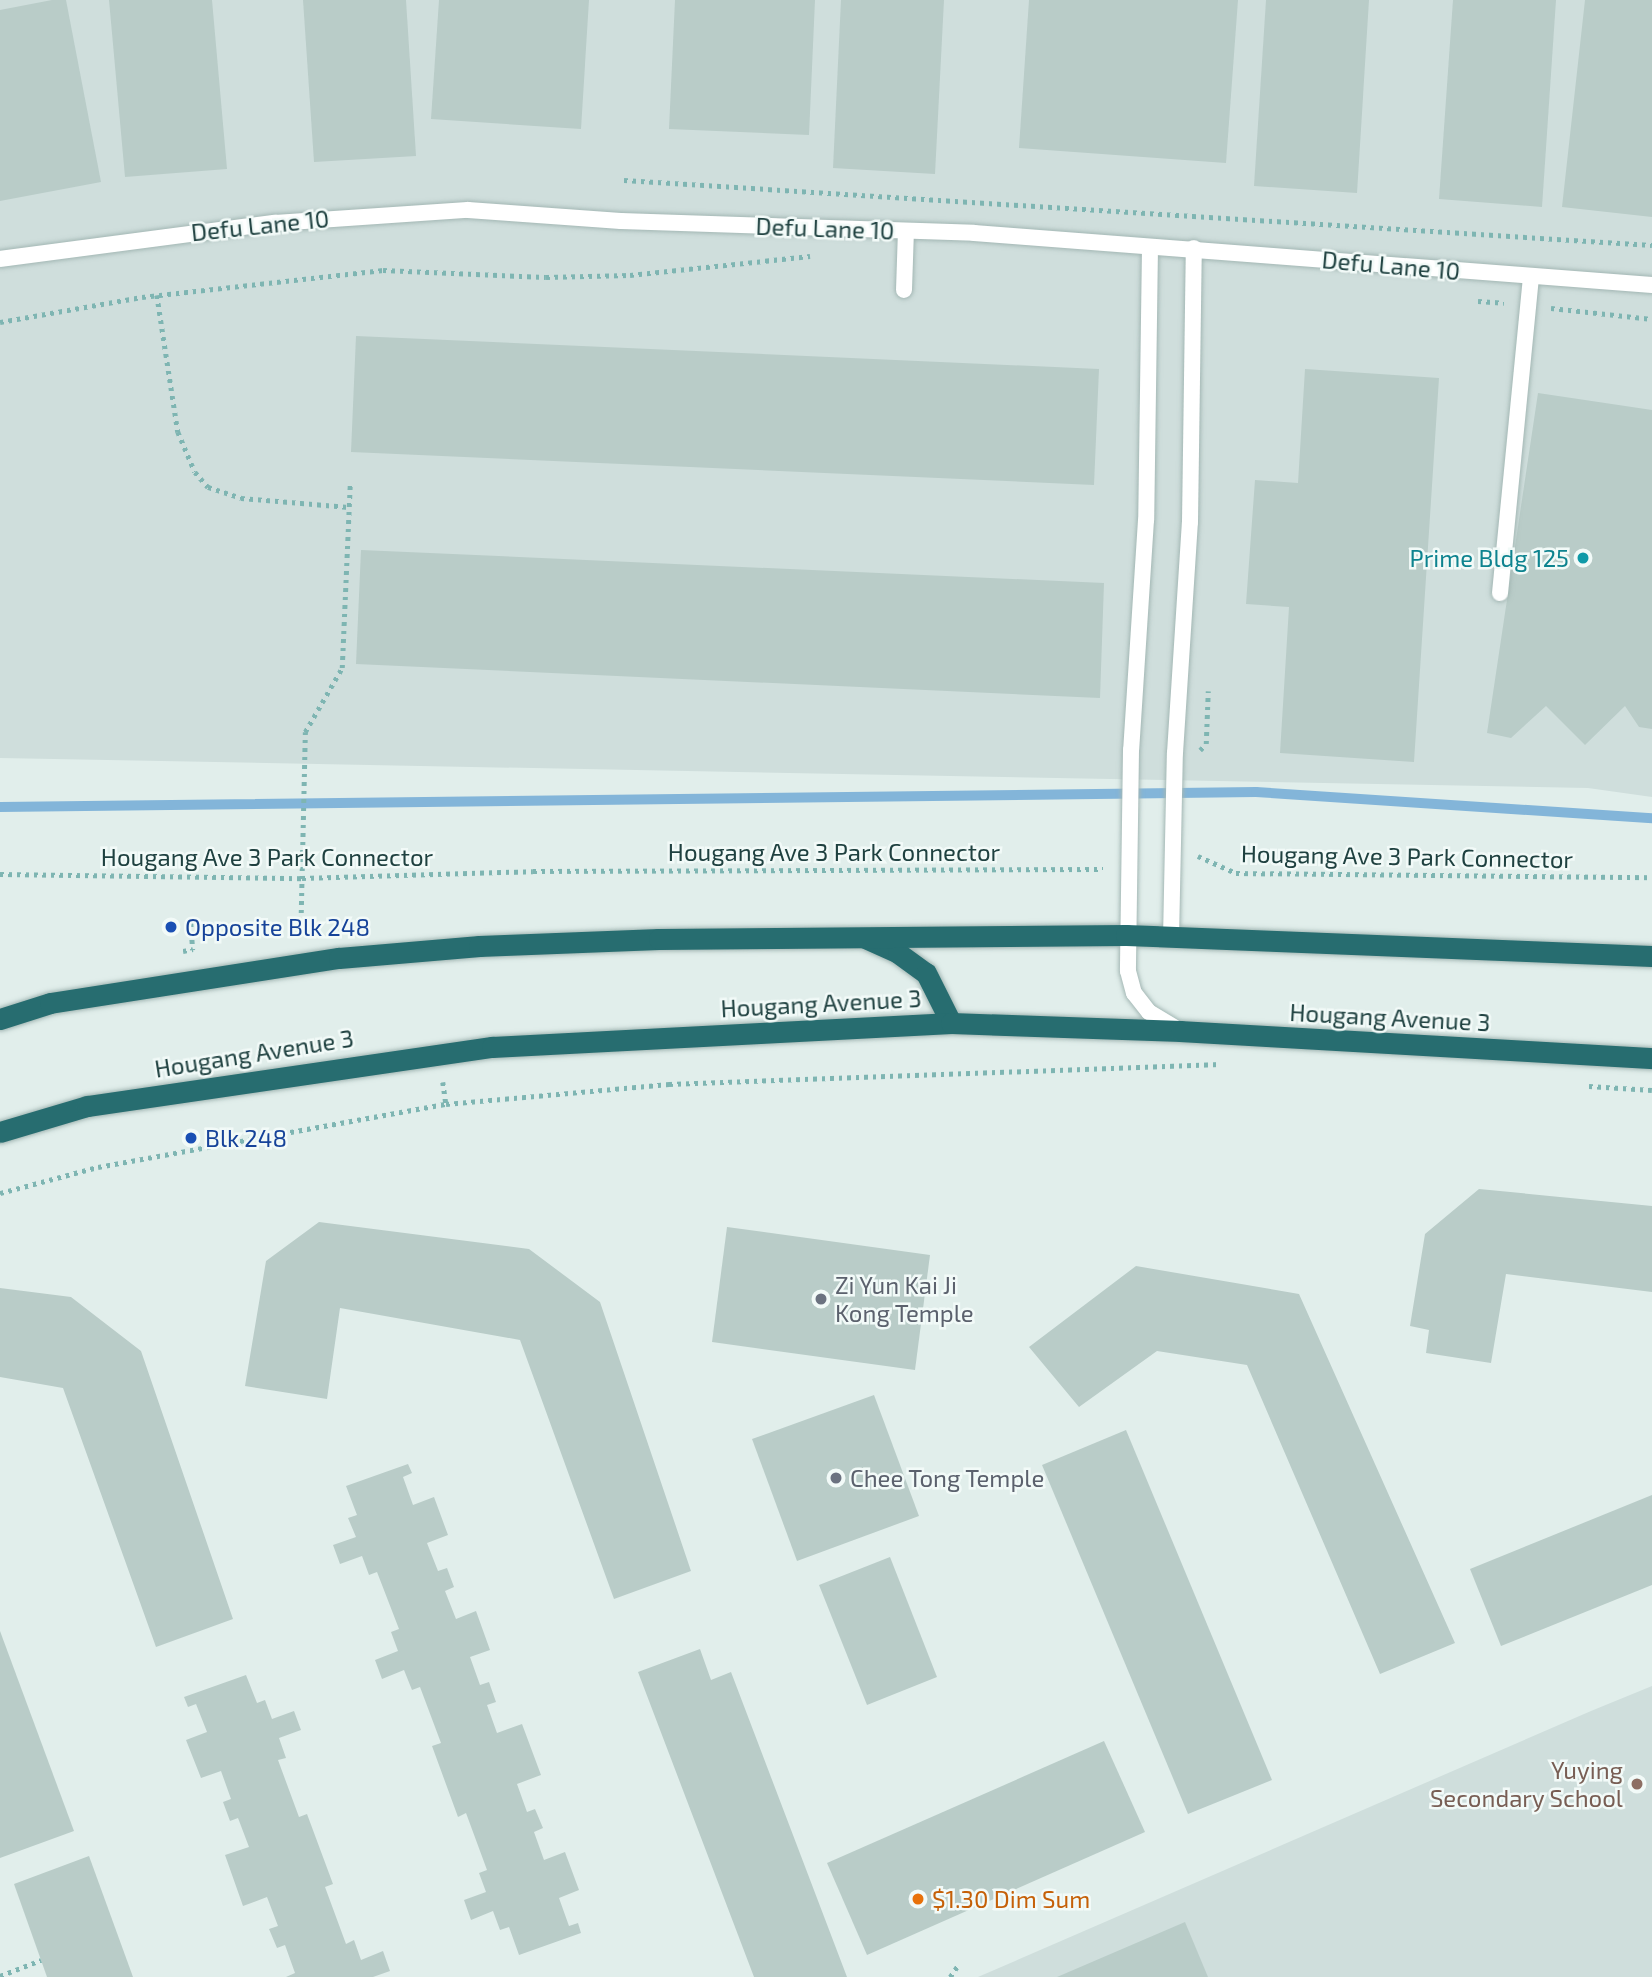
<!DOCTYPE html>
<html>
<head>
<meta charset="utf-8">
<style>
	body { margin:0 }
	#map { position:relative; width:1652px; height:1977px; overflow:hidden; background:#e1eeeb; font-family:"Exo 2",sans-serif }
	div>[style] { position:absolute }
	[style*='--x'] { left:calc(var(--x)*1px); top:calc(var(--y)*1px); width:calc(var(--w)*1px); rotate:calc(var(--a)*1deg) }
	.built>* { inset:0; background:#cfdedc }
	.stream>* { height:10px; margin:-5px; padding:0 5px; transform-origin:5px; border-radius:5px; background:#83b5d9 }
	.building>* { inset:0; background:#b9ccc8 }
	.path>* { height:4.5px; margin-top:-2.25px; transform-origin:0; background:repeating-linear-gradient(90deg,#7eb5b2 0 3.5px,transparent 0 8.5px) }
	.roads { filter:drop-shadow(0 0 2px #a3b7b4) drop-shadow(0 0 2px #a3b7b4) }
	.lane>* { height:16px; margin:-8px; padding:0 8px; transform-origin:8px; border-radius:8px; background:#fff }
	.highway>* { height:21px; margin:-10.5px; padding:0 10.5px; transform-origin:10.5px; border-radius:10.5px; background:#276d70 }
	.dots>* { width:19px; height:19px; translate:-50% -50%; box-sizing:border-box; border:4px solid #f2faf8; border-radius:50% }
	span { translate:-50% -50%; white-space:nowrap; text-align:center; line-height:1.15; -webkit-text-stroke:5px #f2faf8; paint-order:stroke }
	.street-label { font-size:24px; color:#1f4140 }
	.culture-label { font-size:24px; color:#0d838f }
	.right { translate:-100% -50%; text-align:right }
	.transit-label { font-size:24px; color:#164399 }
	.left { translate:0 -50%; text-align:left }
	.worship-label { font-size:24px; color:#5b616d }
	.education-label { font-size:24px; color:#785e54 }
	.food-label { font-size:24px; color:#c56008 }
</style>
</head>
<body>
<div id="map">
	<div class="built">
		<i style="clip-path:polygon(0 0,1652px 0,1652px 797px,1588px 788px,0 758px)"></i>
		<i style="clip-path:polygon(1652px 1686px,1652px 1977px,978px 1977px,1591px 1711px)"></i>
	</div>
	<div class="stream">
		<i style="--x:0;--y:807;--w:1256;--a:-0.68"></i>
		<i style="--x:1256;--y:792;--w:397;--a:3.8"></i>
	</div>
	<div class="building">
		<i style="clip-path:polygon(52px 0,66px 0,101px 182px,0 201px,0 10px)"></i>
		<i style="clip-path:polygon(109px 0,212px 0,227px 169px,125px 177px)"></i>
		<i style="clip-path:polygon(303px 0,406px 0,416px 156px,314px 162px)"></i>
		<i style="clip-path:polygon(439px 0,589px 0,581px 129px,431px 119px)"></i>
		<i style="clip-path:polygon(675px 0,815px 0,809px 135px,669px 129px)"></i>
		<i style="clip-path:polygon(841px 0,944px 0,935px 174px,833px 168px)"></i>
		<i style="clip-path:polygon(1029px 0,1238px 0,1226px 163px,1019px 148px)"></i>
		<i style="clip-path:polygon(1266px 0,1369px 0,1357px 193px,1254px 186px)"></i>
		<i style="clip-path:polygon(1453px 0,1556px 0,1542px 207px,1439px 199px)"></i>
		<i style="clip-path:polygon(1585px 0,1652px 0,1652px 217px,1562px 207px)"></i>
		<i style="clip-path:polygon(356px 336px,1099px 369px,1094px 485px,351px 452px)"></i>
		<i style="clip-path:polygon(1305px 369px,1439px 378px,1414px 762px,1280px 753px,1289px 607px,1246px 604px,1255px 480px,1298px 483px)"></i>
		<i style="clip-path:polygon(1538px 393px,1652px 410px,1652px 729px,1639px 727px,1625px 706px,1585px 745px,1546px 706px,1511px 738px,1487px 733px)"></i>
		<i style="clip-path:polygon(361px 550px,1104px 583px,1100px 698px,356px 664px)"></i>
		<i style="clip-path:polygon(1479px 1189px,1652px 1206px,1652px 1292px,1506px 1274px,1491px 1363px,1426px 1353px,1429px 1330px,1410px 1326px,1425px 1234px)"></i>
		<i style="clip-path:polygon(319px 1222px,529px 1249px,600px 1302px,691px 1571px,614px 1599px,520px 1340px,340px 1308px,327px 1399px,245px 1386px,266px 1261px)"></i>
		<i style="clip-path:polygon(727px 1227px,930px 1255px,915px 1370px,712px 1342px)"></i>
		<i style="clip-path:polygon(1136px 1266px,1299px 1294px,1455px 1643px,1380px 1674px,1247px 1365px,1157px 1351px,1079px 1407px,1029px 1347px)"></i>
		<i style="clip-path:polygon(0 1288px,71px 1297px,141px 1351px,233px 1619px,156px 1647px,63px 1388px,0 1377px)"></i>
		<i style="clip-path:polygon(874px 1395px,919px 1516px,797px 1561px,752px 1439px)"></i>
		<i style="clip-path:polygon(1126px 1430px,1272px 1780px,1188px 1814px,1042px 1465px)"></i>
		<i style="clip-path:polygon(408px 1464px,412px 1473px,403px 1477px,413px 1505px,434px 1497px,448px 1535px,427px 1543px,438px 1571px,447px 1568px,454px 1587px,445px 1591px,456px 1619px,476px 1611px,490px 1650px,470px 1657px,480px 1685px,489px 1682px,496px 1702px,487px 1705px,497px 1733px,522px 1724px,541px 1775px,517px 1784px,527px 1812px,535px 1809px,543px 1828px,534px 1832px,544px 1860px,565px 1852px,579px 1890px,559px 1898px,569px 1926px,578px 1923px,581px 1933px,519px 1955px,509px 1927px,500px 1930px,493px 1911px,471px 1920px,464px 1900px,486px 1892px,479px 1873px,487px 1870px,466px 1813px,458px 1817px,432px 1746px,441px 1743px,420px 1687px,412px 1690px,404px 1670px,382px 1679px,375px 1660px,398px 1651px,391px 1632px,399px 1629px,377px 1572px,369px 1575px,362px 1556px,340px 1564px,333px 1545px,356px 1537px,348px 1518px,357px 1515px,346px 1486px)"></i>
		<i style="clip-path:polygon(1652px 1495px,1652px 1585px,1501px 1646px,1470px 1569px)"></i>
		<i style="clip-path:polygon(890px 1557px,937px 1677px,867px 1705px,819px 1585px)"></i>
		<i style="clip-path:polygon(0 1631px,74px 1831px,0 1858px)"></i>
		<i style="clip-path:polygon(700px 1649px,711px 1680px,731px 1672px,847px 1977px,754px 1977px,638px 1672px)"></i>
		<i style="clip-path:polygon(246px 1675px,257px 1703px,265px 1700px,272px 1719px,294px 1711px,301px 1730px,279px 1738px,286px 1758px,278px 1760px,299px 1817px,307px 1814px,333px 1884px,325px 1887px,346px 1944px,354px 1940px,361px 1960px,383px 1951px,390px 1971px,373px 1977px,286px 1977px,295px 1973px,285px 1945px,277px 1948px,269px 1929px,278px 1926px,267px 1897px,243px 1906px,225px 1855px,249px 1847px,238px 1818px,230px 1821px,223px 1802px,231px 1799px,221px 1771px,201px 1778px,186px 1740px,207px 1732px,196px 1704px,188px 1707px,184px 1697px)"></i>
		<i style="clip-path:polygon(1104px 1741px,1145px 1832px,867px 1955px,827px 1863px)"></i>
		<i style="clip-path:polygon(89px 1856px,133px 1977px,47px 1977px,14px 1884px)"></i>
		<i style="clip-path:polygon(1185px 1922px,1208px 1977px,1057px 1977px)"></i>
	</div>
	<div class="path">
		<i style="--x:624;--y:180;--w:1030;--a:3.62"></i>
		<i style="--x:157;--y:295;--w:139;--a:81.3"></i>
		<i style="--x:178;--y:432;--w:43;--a:67"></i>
		<i style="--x:195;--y:472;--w:20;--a:49"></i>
		<i style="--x:208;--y:487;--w:35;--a:18"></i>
		<i style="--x:241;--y:498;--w:108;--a:4.8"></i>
		<i style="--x:1478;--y:301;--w:26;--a:4"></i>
		<i style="--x:1551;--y:308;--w:102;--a:6.2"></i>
		<i style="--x:0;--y:322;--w:144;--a:-10"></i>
		<i style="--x:142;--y:297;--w:243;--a:-6.4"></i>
		<i style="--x:383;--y:270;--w:163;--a:2.5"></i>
		<i style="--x:546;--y:277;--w:84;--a:-1.4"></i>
		<i style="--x:630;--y:275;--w:181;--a:-6"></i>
		<i style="--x:1200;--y:750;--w:8;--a:-45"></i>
		<i style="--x:1206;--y:744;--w:53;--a:-87.8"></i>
		<i style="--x:1198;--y:856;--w:42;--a:24.1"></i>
		<i style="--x:1236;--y:873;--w:416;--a:0.6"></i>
		<i style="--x:0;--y:874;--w:302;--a:0.8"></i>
		<i style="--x:302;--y:878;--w:231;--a:-1.7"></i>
		<i style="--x:533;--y:871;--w:570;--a:-0.2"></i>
		<i style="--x:301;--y:913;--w:181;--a:-88.7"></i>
		<i style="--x:305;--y:732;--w:74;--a:-60"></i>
		<i style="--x:342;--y:668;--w:184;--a:-87.5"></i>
		<i style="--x:191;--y:923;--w:27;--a:86"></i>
		<i style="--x:183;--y:951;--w:10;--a:-11"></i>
		<i style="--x:443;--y:1082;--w:22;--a:82"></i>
		<i style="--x:1589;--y:1086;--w:63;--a:3.6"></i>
		<i style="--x:0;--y:1193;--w:101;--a:-14.9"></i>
		<i style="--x:98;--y:1167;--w:354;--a:-10.3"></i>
		<i style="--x:446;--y:1104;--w:224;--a:-5.1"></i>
		<i style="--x:669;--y:1084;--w:552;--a:-2.08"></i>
		<i style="--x:0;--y:1976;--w:44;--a:-21.3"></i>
		<i style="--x:950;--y:1977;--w:14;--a:-56"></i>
	</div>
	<div class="roads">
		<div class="lane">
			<i style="--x:1150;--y:247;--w:273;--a:90.8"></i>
			<i style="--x:1146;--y:520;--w:230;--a:93.7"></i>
			<i style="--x:1131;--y:750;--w:221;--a:90.8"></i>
			<i style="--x:1128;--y:971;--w:23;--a:75"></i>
			<i style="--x:1134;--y:993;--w:24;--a:52"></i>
			<i style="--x:1149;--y:1012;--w:35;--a:31"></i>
			<i style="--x:0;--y:259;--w:277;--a:-7.5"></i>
			<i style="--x:275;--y:223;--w:193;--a:-3.9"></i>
			<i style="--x:468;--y:210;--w:153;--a:4.1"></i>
			<i style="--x:621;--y:221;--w:353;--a:1.9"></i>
			<i style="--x:974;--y:233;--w:680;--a:4.39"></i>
			<i style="--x:904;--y:290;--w:59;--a:-88.1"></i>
			<i style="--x:1500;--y:593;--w:318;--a:-84.4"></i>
			<i style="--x:1171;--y:938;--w:185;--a:-88.8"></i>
			<i style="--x:1175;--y:753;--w:231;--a:-86.3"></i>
			<i style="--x:1190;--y:522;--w:274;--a:-89.2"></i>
		</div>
		<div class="highway">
			<i style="--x:865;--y:938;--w:36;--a:24"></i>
			<i style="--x:898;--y:953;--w:34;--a:36"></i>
			<i style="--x:926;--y:973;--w:56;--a:63.4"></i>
			<i style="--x:0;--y:1019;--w:52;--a:-17.7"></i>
			<i style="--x:50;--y:1003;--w:292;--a:-8.9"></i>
			<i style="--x:339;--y:958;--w:141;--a:-4.9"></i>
			<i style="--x:479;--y:946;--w:180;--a:-2.2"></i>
			<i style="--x:659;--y:939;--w:467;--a:-0.5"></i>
			<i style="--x:1126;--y:935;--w:526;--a:2.29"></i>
			<i style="--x:0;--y:1132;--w:91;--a:-16.6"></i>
			<i style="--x:87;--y:1106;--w:409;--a:-8.3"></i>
			<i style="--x:492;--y:1047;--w:460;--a:-3"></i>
			<i style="--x:951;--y:1023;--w:230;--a:2"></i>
			<i style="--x:1181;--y:1031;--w:472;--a:3.3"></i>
		</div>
	</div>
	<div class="dots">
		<i style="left:1583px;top:558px;background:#0f9aa8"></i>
		<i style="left:171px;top:927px;background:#1a4fb4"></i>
		<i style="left:191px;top:1138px;background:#1a4fb4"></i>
		<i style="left:821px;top:1299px;background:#6b7280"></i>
		<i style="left:836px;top:1478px;background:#6b7280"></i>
		<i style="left:1637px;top:1784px;background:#8d6e63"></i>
		<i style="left:918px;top:1899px;background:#e8710a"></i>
	</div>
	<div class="street-label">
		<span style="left:260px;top:225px;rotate:-6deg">Defu Lane 10</span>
		<span style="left:825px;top:228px;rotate:2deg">Defu Lane 10</span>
		<span style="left:1391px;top:265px;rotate:5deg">Defu Lane 10</span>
		<span style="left:834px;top:852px">Hougang Ave 3 Park Connector</span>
		<span style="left:1407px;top:856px;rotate:1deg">Hougang Ave 3 Park Connector</span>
		<span style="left:267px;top:857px">Hougang Ave 3 Park Connector</span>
		<span style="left:821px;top:1003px;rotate:-3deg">Hougang Avenue 3</span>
		<span style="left:1390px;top:1017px;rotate:3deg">Hougang Avenue 3</span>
		<span style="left:254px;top:1053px;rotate:-9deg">Hougang Avenue 3</span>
	</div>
	<div class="culture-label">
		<span class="right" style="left:1569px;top:558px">Prime Bldg 125</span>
	</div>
	<div class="transit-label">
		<span class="left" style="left:185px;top:927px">Opposite Blk 248</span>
		<span class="left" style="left:205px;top:1138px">Blk 248</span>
	</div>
	<div class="worship-label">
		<span class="left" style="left:835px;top:1299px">Zi Yun Kai Ji<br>Kong Temple</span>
		<span class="left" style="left:850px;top:1478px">Chee Tong Temple</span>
	</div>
	<div class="education-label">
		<span class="right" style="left:1623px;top:1784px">Yuying<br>Secondary School</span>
	</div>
	<div class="food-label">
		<span class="left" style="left:932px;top:1899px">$1.30 Dim Sum</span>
	</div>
</div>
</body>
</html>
